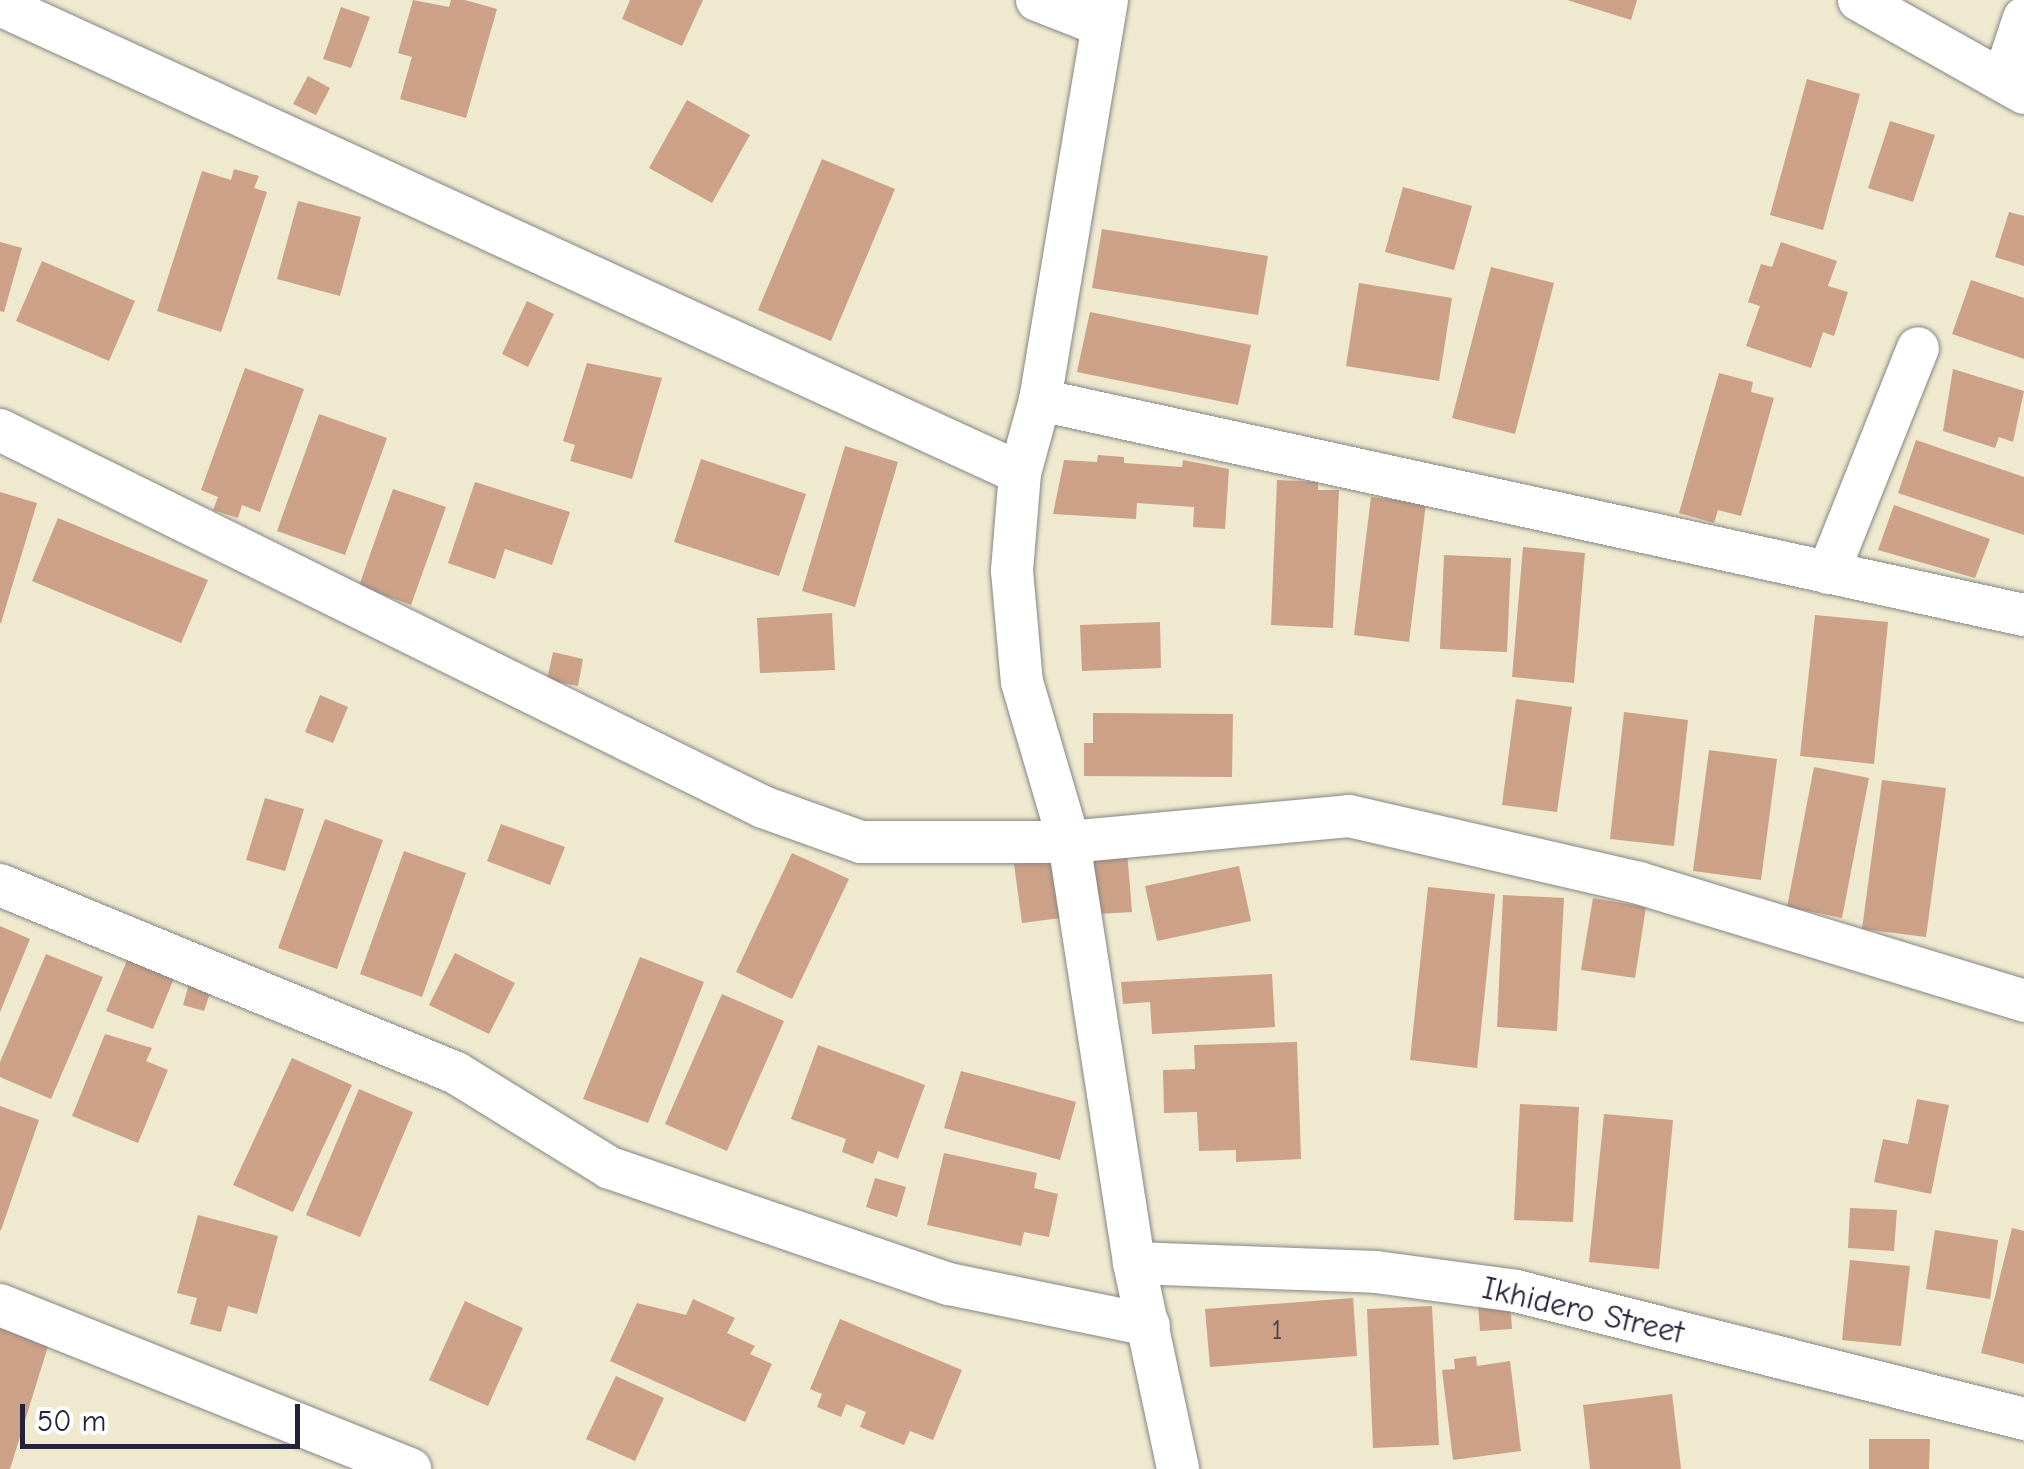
<!DOCTYPE html>
<html>
<head>
<meta charset="utf-8">
<style>
	body { margin:0 }
	#map { position:relative; width:2024px; height:1469px; overflow:hidden; background:#eee9cf; font-family:"Comic Neue",sans-serif }
	div>[style] { position:absolute }
	[style*='--x'] { left:calc(var(--x)*1px); top:calc(var(--y)*1px); width:calc(var(--w)*1px); rotate:calc(var(--a)*1deg) }
	.building>* { inset:0; background:#cca187 }
	.roads { filter:drop-shadow(0 0 2px #888685) drop-shadow(0 0 2px #888685) }
	.minor>* { height:42px; margin:-21px; padding:0 21px; transform-origin:21px; border-radius:21px; background:#fff }
	span { translate:-50% -50%; white-space:nowrap; text-align:center; line-height:1.15; -webkit-text-stroke:8px #fff; paint-order:stroke }
	.number-label { font-size:28px; color:#4c424e }
	.number-label span { -webkit-text-stroke-width:0 }
	.street-label { font-size:32px; color:#22223b }
	.scale { position:absolute; left:20px; top:1404px; width:280px; height:45px; box-sizing:border-box; border:5px solid #22223b; border-top:0; padding-left:12px; font-size:30px; line-height:35px; white-space:nowrap; color:#22223b; -webkit-text-stroke:8px #fff; paint-order:stroke }
</style>
</head>
<body>
<div id="map">
	<div class="building">
		<i style="clip-path:polygon(413px 0,449px 7px,451px 0,465px 0,497px 9px,466px 118px,400px 99px,412px 57px,398px 53px)"></i>
		<i style="clip-path:polygon(630px 0,703px 0,682px 46px,622px 19px)"></i>
		<i style="clip-path:polygon(1567px 0,1637px 0,1631px 20px)"></i>
		<i style="clip-path:polygon(341px 7px,370px 17px,351px 68px,323px 59px)"></i>
		<i style="clip-path:polygon(308px 76px,330px 88px,316px 115px,293px 104px)"></i>
		<i style="clip-path:polygon(1807px 79px,1860px 94px,1823px 230px,1770px 215px)"></i>
		<i style="clip-path:polygon(687px 100px,750px 135px,712px 203px,649px 168px)"></i>
		<i style="clip-path:polygon(1890px 121px,1935px 135px,1913px 202px,1868px 188px)"></i>
		<i style="clip-path:polygon(822px 159px,895px 189px,831px 341px,758px 310px)"></i>
		<i style="clip-path:polygon(234px 169px,259px 176px,254px 188px,267px 192px,221px 332px,157px 311px,202px 171px,231px 180px)"></i>
		<i style="clip-path:polygon(1403px 187px,1472px 206px,1454px 270px,1385px 252px)"></i>
		<i style="clip-path:polygon(298px 201px,361px 217px,340px 296px,277px 279px)"></i>
		<i style="clip-path:polygon(2009px 212px,2024px 216px,2024px 266px,1995px 257px)"></i>
		<i style="clip-path:polygon(1102px 229px,1268px 256px,1258px 315px,1092px 288px)"></i>
		<i style="clip-path:polygon(0 242px,22px 248px,4px 312px,0 311px)"></i>
		<i style="clip-path:polygon(1781px 242px,1837px 261px,1828px 286px,1848px 292px,1834px 336px,1823px 332px,1811px 368px,1746px 346px,1760px 306px,1748px 302px,1761px 264px,1772px 267px)"></i>
		<i style="clip-path:polygon(42px 261px,135px 301px,109px 361px,16px 321px)"></i>
		<i style="clip-path:polygon(1491px 267px,1554px 283px,1515px 434px,1452px 418px)"></i>
		<i style="clip-path:polygon(1971px 280px,2024px 298px,2024px 359px,1952px 334px)"></i>
		<i style="clip-path:polygon(1359px 283px,1452px 298px,1439px 381px,1346px 366px)"></i>
		<i style="clip-path:polygon(527px 301px,554px 314px,528px 367px,502px 354px)"></i>
		<i style="clip-path:polygon(1090px 312px,1251px 345px,1238px 405px,1077px 372px)"></i>
		<i style="clip-path:polygon(587px 363px,662px 378px,632px 479px,570px 461px,575px 445px,563px 441px)"></i>
		<i style="clip-path:polygon(245px 368px,304px 389px,260px 512px,242px 505px,238px 518px,213px 510px,218px 497px,201px 490px)"></i>
		<i style="clip-path:polygon(1953px 369px,2024px 391px,2013px 442px,1999px 437px,1995px 448px,1943px 431px)"></i>
		<i style="clip-path:polygon(1719px 373px,1753px 382px,1751px 392px,1774px 398px,1741px 516px,1718px 510px,1714px 523px,1679px 513px)"></i>
		<i style="clip-path:polygon(319px 414px,387px 438px,345px 555px,277px 531px)"></i>
		<i style="clip-path:polygon(1916px 440px,2024px 477px,2024px 535px,1898px 493px)"></i>
		<i style="clip-path:polygon(845px 446px,898px 462px,855px 607px,802px 591px)"></i>
		<i style="clip-path:polygon(1098px 455px,1124px 457px,1124px 463px,1182px 467px,1183px 460px,1229px 469px,1225px 529px,1193px 527px,1194px 507px,1137px 503px,1136px 519px,1053px 514px,1064px 460px,1097px 462px)"></i>
		<i style="clip-path:polygon(701px 459px,806px 494px,779px 576px,674px 542px)"></i>
		<i style="clip-path:polygon(1277px 480px,1318px 482px,1318px 490px,1339px 490px,1333px 628px,1271px 625px)"></i>
		<i style="clip-path:polygon(475px 482px,570px 512px,552px 565px,505px 549px,495px 579px,448px 563px)"></i>
		<i style="clip-path:polygon(393px 489px,446px 507px,411px 605px,359px 586px)"></i>
		<i style="clip-path:polygon(0 492px,37px 503px,1px 623px,0 623px)"></i>
		<i style="clip-path:polygon(1371px 497px,1426px 503px,1409px 642px,1354px 635px)"></i>
		<i style="clip-path:polygon(1894px 505px,1990px 539px,1975px 578px,1878px 550px)"></i>
		<i style="clip-path:polygon(58px 518px,208px 580px,181px 643px,32px 581px)"></i>
		<i style="clip-path:polygon(1523px 547px,1585px 553px,1574px 683px,1512px 677px)"></i>
		<i style="clip-path:polygon(1444px 555px,1511px 558px,1507px 652px,1440px 649px)"></i>
		<i style="clip-path:polygon(832px 613px,835px 670px,760px 673px,757px 618px)"></i>
		<i style="clip-path:polygon(1815px 615px,1888px 622px,1874px 764px,1800px 756px)"></i>
		<i style="clip-path:polygon(1160px 622px,1161px 668px,1082px 671px,1080px 625px)"></i>
		<i style="clip-path:polygon(553px 652px,583px 659px,578px 686px,547px 680px)"></i>
		<i style="clip-path:polygon(320px 695px,348px 707px,333px 743px,305px 732px)"></i>
		<i style="clip-path:polygon(1516px 699px,1572px 707px,1557px 812px,1502px 805px)"></i>
		<i style="clip-path:polygon(1624px 712px,1688px 720px,1674px 846px,1610px 839px)"></i>
		<i style="clip-path:polygon(1093px 713px,1233px 714px,1232px 777px,1084px 776px,1084px 743px,1093px 743px)"></i>
		<i style="clip-path:polygon(1709px 750px,1777px 759px,1761px 880px,1693px 871px)"></i>
		<i style="clip-path:polygon(1814px 767px,1869px 778px,1842px 918px,1787px 907px)"></i>
		<i style="clip-path:polygon(1882px 780px,1946px 788px,1926px 937px,1862px 929px)"></i>
		<i style="clip-path:polygon(265px 798px,304px 809px,285px 871px,246px 860px)"></i>
		<i style="clip-path:polygon(325px 819px,383px 840px,337px 969px,278px 948px)"></i>
		<i style="clip-path:polygon(501px 824px,565px 847px,550px 885px,487px 861px)"></i>
		<i style="clip-path:polygon(404px 851px,466px 873px,422px 997px,360px 974px)"></i>
		<i style="clip-path:polygon(1127px 851px,1132px 912px,1098px 914px,1093px 854px)"></i>
		<i style="clip-path:polygon(792px 853px,849px 879px,792px 999px,736px 972px)"></i>
		<i style="clip-path:polygon(1054px 859px,1061px 918px,1022px 923px,1014px 864px)"></i>
		<i style="clip-path:polygon(1239px 866px,1251px 921px,1157px 941px,1145px 886px)"></i>
		<i style="clip-path:polygon(1428px 887px,1495px 894px,1477px 1068px,1410px 1060px)"></i>
		<i style="clip-path:polygon(1503px 895px,1564px 898px,1557px 1031px,1497px 1027px)"></i>
		<i style="clip-path:polygon(1593px 898px,1646px 907px,1635px 978px,1581px 970px)"></i>
		<i style="clip-path:polygon(0 926px,30px 939px,0 1012px)"></i>
		<i style="clip-path:polygon(455px 953px,515px 983px,489px 1034px,429px 1005px)"></i>
		<i style="clip-path:polygon(46px 954px,103px 977px,51px 1099px,0 1077px,0 1062px)"></i>
		<i style="clip-path:polygon(640px 957px,704px 982px,648px 1123px,583px 1099px)"></i>
		<i style="clip-path:polygon(128px 958px,175px 976px,153px 1029px,106px 1011px)"></i>
		<i style="clip-path:polygon(1272px 974px,1275px 1027px,1152px 1034px,1150px 1002px,1123px 1004px,1121px 982px)"></i>
		<i style="clip-path:polygon(189px 984px,211px 990px,204px 1011px,183px 1005px)"></i>
		<i style="clip-path:polygon(722px 994px,784px 1021px,727px 1151px,665px 1124px)"></i>
		<i style="clip-path:polygon(105px 1034px,152px 1048px,146px 1061px,168px 1070px,138px 1143px,72px 1116px)"></i>
		<i style="clip-path:polygon(1297px 1042px,1301px 1159px,1236px 1162px,1236px 1150px,1199px 1151px,1197px 1112px,1164px 1113px,1163px 1070px,1195px 1069px,1194px 1045px)"></i>
		<i style="clip-path:polygon(818px 1045px,925px 1085px,898px 1159px,878px 1151px,873px 1164px,842px 1152px,846px 1139px,791px 1119px)"></i>
		<i style="clip-path:polygon(292px 1058px,352px 1085px,293px 1212px,233px 1185px)"></i>
		<i style="clip-path:polygon(961px 1071px,1076px 1102px,1060px 1160px,944px 1128px)"></i>
		<i style="clip-path:polygon(359px 1089px,413px 1112px,360px 1237px,306px 1215px)"></i>
		<i style="clip-path:polygon(1917px 1099px,1949px 1105px,1931px 1194px,1874px 1182px,1883px 1139px,1908px 1144px)"></i>
		<i style="clip-path:polygon(1520px 1104px,1579px 1107px,1573px 1222px,1514px 1220px)"></i>
		<i style="clip-path:polygon(0 1106px,39px 1120px,1px 1230px,0 1230px)"></i>
		<i style="clip-path:polygon(1604px 1114px,1673px 1120px,1659px 1269px,1589px 1262px)"></i>
		<i style="clip-path:polygon(944px 1153px,1037px 1173px,1034px 1188px,1058px 1194px,1049px 1237px,1024px 1232px,1021px 1246px,927px 1225px)"></i>
		<i style="clip-path:polygon(875px 1178px,906px 1187px,897px 1217px,866px 1207px)"></i>
		<i style="clip-path:polygon(1850px 1208px,1897px 1210px,1894px 1251px,1848px 1248px)"></i>
		<i style="clip-path:polygon(198px 1215px,278px 1236px,257px 1314px,228px 1306px,221px 1332px,190px 1324px,197px 1298px,177px 1293px)"></i>
		<i style="clip-path:polygon(2012px 1228px,2024px 1231px,2024px 1364px,1981px 1353px)"></i>
		<i style="clip-path:polygon(1935px 1230px,1998px 1240px,1990px 1299px,1926px 1289px)"></i>
		<i style="clip-path:polygon(1850px 1260px,1910px 1266px,1901px 1346px,1842px 1340px)"></i>
		<i style="clip-path:polygon(1353px 1298px,1357px 1356px,1210px 1367px,1205px 1309px)"></i>
		<i style="clip-path:polygon(693px 1299px,735px 1318px,727px 1333px,755px 1346px,750px 1354px,772px 1364px,745px 1422px,610px 1361px,637px 1303px,686px 1315px)"></i>
		<i style="clip-path:polygon(465px 1301px,523px 1328px,488px 1406px,429px 1380px)"></i>
		<i style="clip-path:polygon(1510px 1301px,1512px 1329px,1480px 1331px,1478px 1304px)"></i>
		<i style="clip-path:polygon(1432px 1306px,1439px 1445px,1373px 1448px,1367px 1309px)"></i>
		<i style="clip-path:polygon(840px 1319px,962px 1370px,933px 1440px,910px 1431px,904px 1445px,860px 1427px,866px 1412px,846px 1404px,841px 1417px,817px 1407px,822px 1394px,810px 1389px)"></i>
		<i style="clip-path:polygon(0 1328px,49px 1343px,10px 1469px,0 1469px)"></i>
		<i style="clip-path:polygon(1476px 1356px,1477px 1366px,1510px 1361px,1521px 1451px,1453px 1460px,1442px 1370px,1455px 1369px,1454px 1359px)"></i>
		<i style="clip-path:polygon(616px 1376px,664px 1398px,635px 1461px,586px 1439px)"></i>
		<i style="clip-path:polygon(1672px 1394px,1681px 1469px,1590px 1469px,1583px 1405px)"></i>
		<i style="clip-path:polygon(1869px 1439px,1930px 1439px,1929px 1469px,1869px 1469px)"></i>
	</div>
	<div class="roads">
		<div class="minor">
			<i style="--x:1037;--y:0;--w:69;--a:21.3"></i>
			<i style="--x:1107;--y:0;--w:406;--a:99.5"></i>
			<i style="--x:1040;--y:400;--w:76;--a:105.3"></i>
			<i style="--x:1020;--y:473;--w:98;--a:94.7"></i>
			<i style="--x:1012;--y:571;--w:111;--a:84.9"></i>
			<i style="--x:1022;--y:682;--w:167;--a:73.6"></i>
			<i style="--x:1069;--y:842;--w:426;--a:81.2"></i>
			<i style="--x:1134;--y:1263;--w:211;--a:77.9"></i>
			<i style="--x:1859;--y:0;--w:189;--a:29.4"></i>
			<i style="--x:0;--y:5;--w:1122;--a:24.65"></i>
			<i style="--x:2003;--y:81;--w:66;--a:-71.6"></i>
			<i style="--x:1040;--y:400;--w:1007;--a:12.33"></i>
			<i style="--x:0;--y:430;--w:851;--a:26.29"></i>
			<i style="--x:763;--y:807;--w:104;--a:19.7"></i>
			<i style="--x:861;--y:842;--w:208;--a:0"></i>
			<i style="--x:1069;--y:842;--w:281;--a:-5.3"></i>
			<i style="--x:1349;--y:816;--w:298;--a:13"></i>
			<i style="--x:1639;--y:883;--w:403;--a:17"></i>
			<i style="--x:1828;--y:573;--w:242;--a:-68.2"></i>
			<i style="--x:0;--y:885;--w:493;--a:22.4"></i>
			<i style="--x:456;--y:1073;--w:181;--a:31.7"></i>
			<i style="--x:610;--y:1168;--w:358;--a:18.9"></i>
			<i style="--x:949;--y:1284;--w:204;--a:11.6"></i>
			<i style="--x:1134;--y:1263;--w:242;--a:2.1"></i>
			<i style="--x:1376;--y:1272;--w:141;--a:7.7"></i>
			<i style="--x:1516;--y:1291;--w:524;--a:14.14"></i>
			<i style="--x:0;--y:1305;--w:442;--a:21.8"></i>
		</div>
	</div>
	<div class="number-label">
		<span style="left:1277px;top:1330px">1</span>
	</div>
	<div class="street-label">
		<span style="left:1583px;top:1311px;rotate:13deg">Ikhidero Street</span>
	</div>
	<div class="scale">50 m</div>
</div>
</body>
</html>
